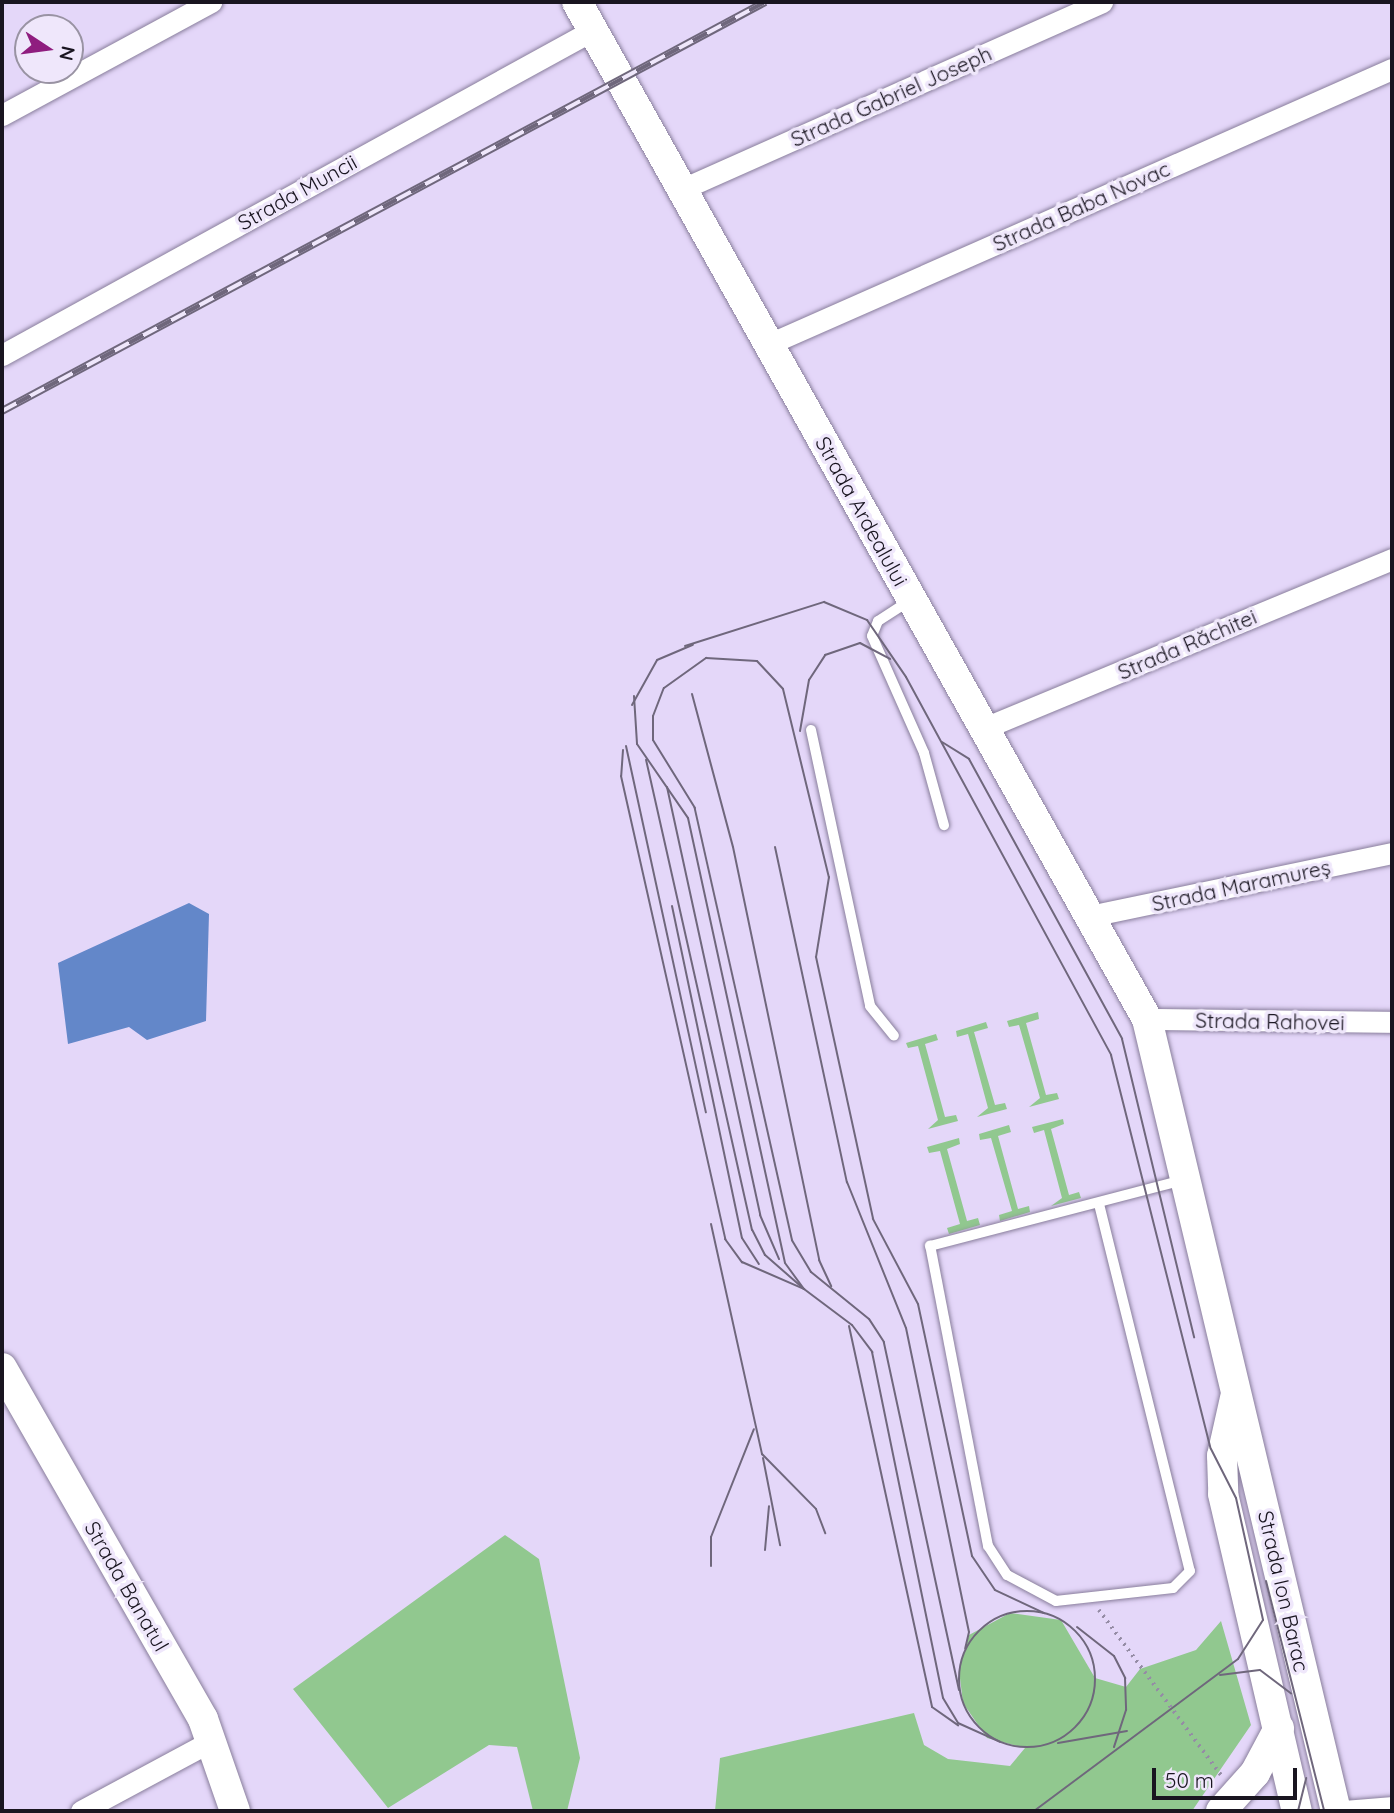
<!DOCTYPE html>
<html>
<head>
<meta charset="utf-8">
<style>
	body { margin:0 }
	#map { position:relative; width:1394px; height:1813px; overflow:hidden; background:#e4d7f9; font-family:Quicksand,sans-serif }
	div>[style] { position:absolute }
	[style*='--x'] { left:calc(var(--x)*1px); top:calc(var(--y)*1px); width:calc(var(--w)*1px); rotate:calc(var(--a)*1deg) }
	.green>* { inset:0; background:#91c88f }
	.water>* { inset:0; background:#6387c9 }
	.path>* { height:3.5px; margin-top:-1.75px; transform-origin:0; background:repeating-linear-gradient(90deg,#958ca5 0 2px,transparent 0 7px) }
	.roads { filter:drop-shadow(0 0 2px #897e9c) drop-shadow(0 0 2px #897e9c) }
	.lane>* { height:10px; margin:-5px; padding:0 5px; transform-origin:5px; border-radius:5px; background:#fff }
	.street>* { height:21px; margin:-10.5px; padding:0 10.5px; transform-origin:10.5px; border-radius:10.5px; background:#fff }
	.secondary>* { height:30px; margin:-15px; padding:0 15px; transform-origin:15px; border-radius:15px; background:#fff }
	.tram>* { height:2px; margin:-1px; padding:0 1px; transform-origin:1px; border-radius:1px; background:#6f677c }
	.tram>.ring { margin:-1px; padding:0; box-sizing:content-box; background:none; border:2px solid #6f677c; border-radius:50% }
	.rail>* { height:8px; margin-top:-4px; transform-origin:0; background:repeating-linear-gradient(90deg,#efe7fb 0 16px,#6f677c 0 32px); box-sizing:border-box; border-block:2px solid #6f677c }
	span { translate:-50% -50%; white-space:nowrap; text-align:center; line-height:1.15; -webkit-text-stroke:7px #efe7fb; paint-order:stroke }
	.street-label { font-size:21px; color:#191520 }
	.frame { position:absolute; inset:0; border:4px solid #191520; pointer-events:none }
	.north { position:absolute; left:14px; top:14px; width:70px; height:70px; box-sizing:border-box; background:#efe7fb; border:2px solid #9993a3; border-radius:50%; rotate:103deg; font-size:19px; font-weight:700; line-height:28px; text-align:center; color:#191520 }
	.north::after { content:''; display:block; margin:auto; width:24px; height:32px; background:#8f1d7f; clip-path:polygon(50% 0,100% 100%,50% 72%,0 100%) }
	.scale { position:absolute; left:1152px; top:1768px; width:145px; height:32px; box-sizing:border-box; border:4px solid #191520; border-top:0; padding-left:9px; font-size:21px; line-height:24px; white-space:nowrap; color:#191520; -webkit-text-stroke:5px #efe7fb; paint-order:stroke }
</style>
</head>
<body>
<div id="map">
	<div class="green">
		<i style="clip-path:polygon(1038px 1012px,1039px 1019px,1026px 1023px,1046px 1095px,1057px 1093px,1059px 1099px,1029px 1107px,1040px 1098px,1019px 1025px,1009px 1027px,1007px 1021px)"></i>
		<i style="clip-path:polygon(986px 1022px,988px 1028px,974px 1032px,995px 1105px,1005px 1103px,1007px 1109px,977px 1117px,988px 1108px,968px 1034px,957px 1037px,956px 1031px)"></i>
		<i style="clip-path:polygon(936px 1034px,938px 1040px,925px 1044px,945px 1117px,956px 1115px,958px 1121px,928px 1129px,938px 1120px,918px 1046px,908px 1048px,906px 1043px)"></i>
		<i style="clip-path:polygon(1063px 1119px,1064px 1124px,1051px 1129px,1069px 1195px,1079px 1192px,1081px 1198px,1051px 1206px,1062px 1198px,1044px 1130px,1034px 1133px,1032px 1127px)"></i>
		<i style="clip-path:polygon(1009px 1125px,1011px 1132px,998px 1136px,1018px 1209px,1029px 1206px,1030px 1212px,1000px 1221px,999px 1215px,1012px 1211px,991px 1138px,980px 1140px,979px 1134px)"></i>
		<i style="clip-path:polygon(959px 1138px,960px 1144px,947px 1149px,967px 1221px,978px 1218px,980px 1225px,949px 1234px,947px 1228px,960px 1224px,940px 1151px,929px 1153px,927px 1147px)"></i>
		<i style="clip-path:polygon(505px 1535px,539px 1559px,580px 1758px,567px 1811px,533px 1811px,517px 1747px,489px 1745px,388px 1808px,293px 1689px)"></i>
		<i style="clip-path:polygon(1010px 1613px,1061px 1620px,1095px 1678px,1126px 1687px,1140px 1669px,1196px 1650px,1221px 1621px,1251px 1725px,1192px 1811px,715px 1811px,720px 1758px,914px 1713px,924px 1745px,948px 1759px,1010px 1766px,1025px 1748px,987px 1738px,963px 1703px,959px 1670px,969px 1635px)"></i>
	</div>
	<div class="water">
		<i style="clip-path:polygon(189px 903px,209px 914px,206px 1021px,147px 1040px,129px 1027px,68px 1044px,58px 963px)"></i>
	</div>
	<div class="path">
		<i style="--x:1099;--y:1610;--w:205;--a:53.5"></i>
	</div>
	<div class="roads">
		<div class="lane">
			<i style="--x:909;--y:601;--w:37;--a:147"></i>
			<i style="--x:878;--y:621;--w:16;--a:112"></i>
			<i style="--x:872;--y:636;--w:128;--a:66"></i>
			<i style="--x:924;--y:753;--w:75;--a:74.5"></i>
			<i style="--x:811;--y:730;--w:282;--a:77.9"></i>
			<i style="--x:870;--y:1006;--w:38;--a:51"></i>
			<i style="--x:1099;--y:1204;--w:378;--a:76.1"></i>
			<i style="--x:1190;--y:1571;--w:24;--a:135"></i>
			<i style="--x:1173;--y:1588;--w:118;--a:173.7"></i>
			<i style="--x:1056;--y:1601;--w:55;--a:-152"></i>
			<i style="--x:1007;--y:1575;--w:35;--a:-123"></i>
			<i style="--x:988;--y:1546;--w:306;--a:-100.9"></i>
			<i style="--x:930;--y:1246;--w:262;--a:-14.6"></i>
		</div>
		<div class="street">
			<i style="--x:2;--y:115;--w:238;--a:-28.4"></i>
			<i style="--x:680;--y:190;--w:462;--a:-24"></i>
			<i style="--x:769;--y:344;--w:681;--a:-23.82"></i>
			<i style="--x:2;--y:355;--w:674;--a:-28.81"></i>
			<i style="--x:982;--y:729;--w:444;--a:-22.5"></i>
			<i style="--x:1090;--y:916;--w:309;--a:-11.8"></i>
			<i style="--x:1147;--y:1019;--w:245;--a:0.7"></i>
			<i style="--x:81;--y:1811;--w:150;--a:-28.3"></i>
			<i style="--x:1342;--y:1811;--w:50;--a:-4.6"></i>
		</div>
		<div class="secondary">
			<i style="--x:577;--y:2;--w:1166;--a:60.73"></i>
			<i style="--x:1147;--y:1019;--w:814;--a:76.58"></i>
			<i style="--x:2;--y:1368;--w:404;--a:60.2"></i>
			<i style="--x:203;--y:1719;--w:97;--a:70.8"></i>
			<i style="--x:1235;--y:1398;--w:59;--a:102.6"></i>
			<i style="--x:1222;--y:1456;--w:38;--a:88"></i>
			<i style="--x:1223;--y:1494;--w:326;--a:76.9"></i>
			<i style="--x:1221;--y:1811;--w:51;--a:-48.2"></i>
			<i style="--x:1255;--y:1773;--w:51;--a:-61.9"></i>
		</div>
	</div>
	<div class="tram">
		<i style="--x:685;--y:646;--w:146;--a:-17.6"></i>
		<i style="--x:824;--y:602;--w:47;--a:22.7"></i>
		<i style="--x:867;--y:620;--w:69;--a:55.6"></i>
		<i style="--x:906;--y:677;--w:430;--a:61.5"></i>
		<i style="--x:1111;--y:1055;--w:406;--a:75.8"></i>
		<i style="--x:1211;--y:1449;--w:55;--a:63"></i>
		<i style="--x:1236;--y:1498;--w:125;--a:77.5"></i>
		<i style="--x:1263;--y:1620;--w:46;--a:122.7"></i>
		<i style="--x:1238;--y:1659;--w:254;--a:143.3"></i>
		<i style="--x:692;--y:694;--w:158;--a:75"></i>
		<i style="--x:733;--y:847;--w:422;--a:78.2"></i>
		<i style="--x:819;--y:1260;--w:29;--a:65"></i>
		<i style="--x:634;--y:696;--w:48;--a:86.4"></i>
		<i style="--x:637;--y:744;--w:90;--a:55.4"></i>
		<i style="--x:688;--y:818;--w:455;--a:77.7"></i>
		<i style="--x:785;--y:1263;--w:32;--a:54"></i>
		<i style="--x:804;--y:1289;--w:60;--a:36.9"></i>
		<i style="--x:852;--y:1325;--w:34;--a:53"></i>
		<i style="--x:872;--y:1352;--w:353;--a:78.4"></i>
		<i style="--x:943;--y:1698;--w:29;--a:59"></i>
		<i style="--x:958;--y:1723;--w:46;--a:24.3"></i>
		<i style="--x:632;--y:705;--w:51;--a:-60.9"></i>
		<i style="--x:657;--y:660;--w:39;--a:-23"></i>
		<i style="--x:800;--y:731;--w:52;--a:-80"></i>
		<i style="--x:809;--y:680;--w:30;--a:-57"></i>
		<i style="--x:825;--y:655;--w:37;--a:-19"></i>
		<i style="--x:860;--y:643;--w:34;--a:28"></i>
		<i style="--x:942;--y:742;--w:32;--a:32"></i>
		<i style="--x:969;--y:759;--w:319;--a:61.3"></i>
		<i style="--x:1122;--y:1039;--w:307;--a:76.4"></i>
		<i style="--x:626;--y:746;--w:375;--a:77.7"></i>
		<i style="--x:623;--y:750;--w:26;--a:94"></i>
		<i style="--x:621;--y:776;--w:475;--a:77.3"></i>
		<i style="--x:725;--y:1239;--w:29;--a:54"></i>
		<i style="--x:742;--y:1262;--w:68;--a:23.5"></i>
		<i style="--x:804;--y:1289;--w:52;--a:-138.9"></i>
		<i style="--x:765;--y:1255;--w:28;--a:-117"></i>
		<i style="--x:752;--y:1230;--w:482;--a:-102.7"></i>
		<i style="--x:667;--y:787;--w:438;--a:77.7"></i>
		<i style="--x:760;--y:1215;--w:48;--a:66.6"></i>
		<i style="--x:775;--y:847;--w:343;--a:77.9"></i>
		<i style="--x:847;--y:1182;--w:157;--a:68"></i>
		<i style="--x:906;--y:1328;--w:310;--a:78.3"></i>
		<i style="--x:969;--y:1632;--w:17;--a:103"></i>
		<i style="--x:672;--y:906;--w:339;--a:78.1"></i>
		<i style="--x:742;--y:1238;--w:31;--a:57"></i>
		<i style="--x:711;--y:1224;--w:236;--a:77.5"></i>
		<i style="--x:762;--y:1454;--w:77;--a:45.5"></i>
		<i style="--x:816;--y:1509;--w:26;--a:69"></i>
		<i style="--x:849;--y:1326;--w:390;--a:77.7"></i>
		<i style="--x:932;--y:1707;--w:32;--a:35"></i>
		<i style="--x:763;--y:1458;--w:89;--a:78.9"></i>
		<i style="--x:765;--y:1550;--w:44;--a:-84.8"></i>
		<i style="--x:711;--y:1566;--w:29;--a:-90"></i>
		<i style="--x:711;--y:1537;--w:116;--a:-68.3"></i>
		<i style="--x:1266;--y:1581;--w:237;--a:75.8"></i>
		<i class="ring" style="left:959px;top:1611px;width:134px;height:134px"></i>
		<i style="--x:1077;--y:1627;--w:47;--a:38.1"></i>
		<i style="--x:1114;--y:1656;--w:25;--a:63"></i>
		<i style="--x:1125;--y:1678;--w:32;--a:88"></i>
		<i style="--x:1126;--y:1710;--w:39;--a:108"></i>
		<i style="--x:1220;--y:1675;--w:40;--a:-7.1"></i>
		<i style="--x:1260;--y:1670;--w:39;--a:37"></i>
		<i style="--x:959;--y:1690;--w:356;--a:-102.2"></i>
		<i style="--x:884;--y:1342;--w:27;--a:-123"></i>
		<i style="--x:869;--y:1319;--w:75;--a:-141"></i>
		<i style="--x:811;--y:1272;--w:37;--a:-121"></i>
		<i style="--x:792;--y:1240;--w:443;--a:-102.7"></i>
		<i style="--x:695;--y:808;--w:80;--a:-121.7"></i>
		<i style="--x:653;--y:740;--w:24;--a:-90"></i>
		<i style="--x:653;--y:716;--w:30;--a:-69"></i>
		<i style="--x:664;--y:688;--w:52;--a:-35.5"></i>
		<i style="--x:706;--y:658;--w:51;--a:3.4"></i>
		<i style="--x:757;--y:661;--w:38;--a:47"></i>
		<i style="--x:783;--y:689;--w:194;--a:76.3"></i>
		<i style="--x:829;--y:877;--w:81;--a:99.2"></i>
		<i style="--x:816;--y:957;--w:268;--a:77.7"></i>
		<i style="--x:873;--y:1219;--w:96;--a:62.1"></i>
		<i style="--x:918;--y:1304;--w:258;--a:77.9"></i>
		<i style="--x:972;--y:1556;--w:41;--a:55.9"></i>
		<i style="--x:995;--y:1590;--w:54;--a:25.1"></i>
		<i style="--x:1058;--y:1743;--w:70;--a:-9.9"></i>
		<i style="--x:1298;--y:1811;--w:34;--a:-76"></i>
	</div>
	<div class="rail">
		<i style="--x:2;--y:411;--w:866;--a:-28.19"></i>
	</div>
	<div class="street-label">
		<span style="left:891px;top:96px;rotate:-24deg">Strada Gabriel Joseph</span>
		<span style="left:297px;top:192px;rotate:-29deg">Strada Muncii</span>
		<span style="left:1081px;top:206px;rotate:-24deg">Strada Baba Novac</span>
		<span style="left:862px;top:511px;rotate:61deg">Strada Ardealului</span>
		<span style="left:1187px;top:644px;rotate:-23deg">Strada Răchitei</span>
		<span style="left:1241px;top:885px;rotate:-12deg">Strada Maramureș</span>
		<span style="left:1270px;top:1021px;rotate:1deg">Strada Rahovei</span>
		<span style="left:127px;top:1586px;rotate:60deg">Strada Banatul</span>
		<span style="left:1284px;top:1591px;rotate:77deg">Strada Ion Barac</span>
	</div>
	<div class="frame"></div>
	<div class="north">N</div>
	<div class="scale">50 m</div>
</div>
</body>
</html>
